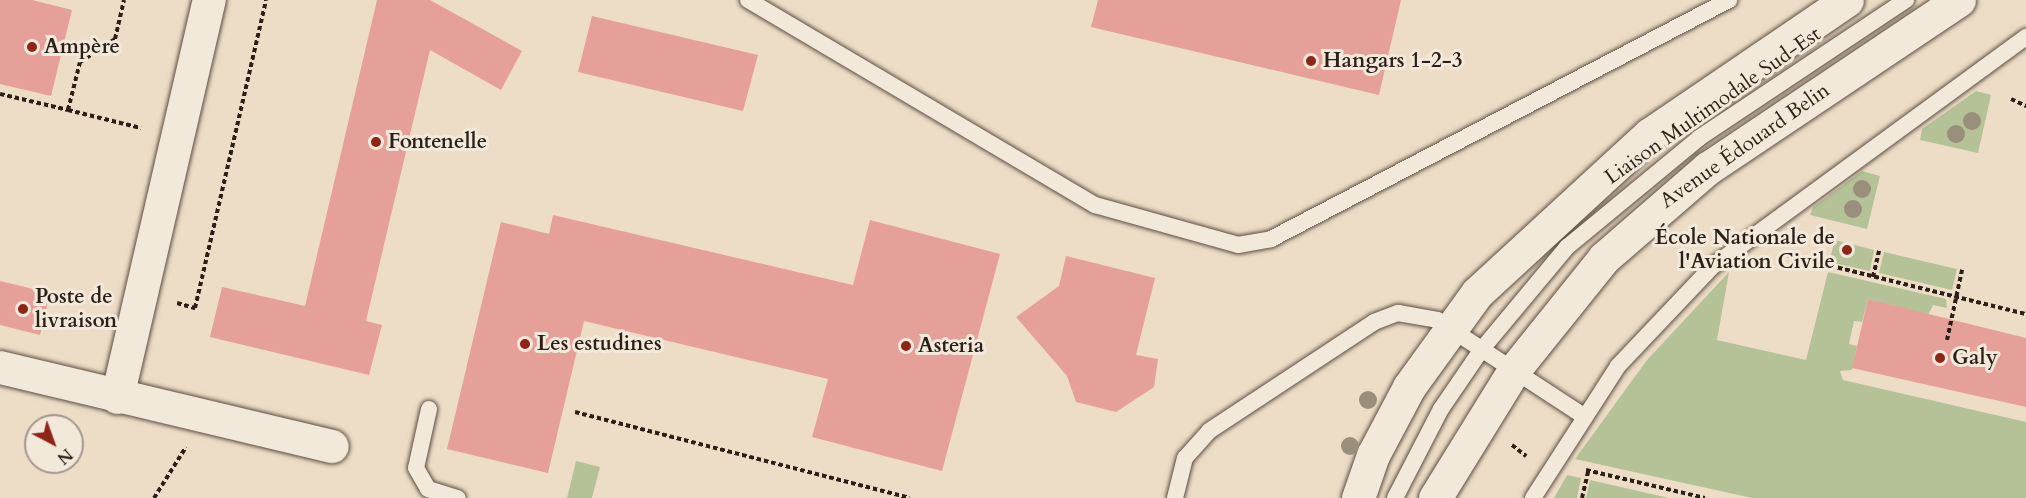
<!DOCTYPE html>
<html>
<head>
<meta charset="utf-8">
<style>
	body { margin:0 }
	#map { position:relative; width:2026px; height:498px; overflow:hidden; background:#edddc6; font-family:Cardo,serif }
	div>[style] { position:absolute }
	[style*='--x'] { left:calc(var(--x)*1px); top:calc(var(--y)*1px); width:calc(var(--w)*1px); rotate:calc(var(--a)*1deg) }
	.green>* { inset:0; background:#b5c297 }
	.building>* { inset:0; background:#e5a199 }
	.path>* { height:4px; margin-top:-2px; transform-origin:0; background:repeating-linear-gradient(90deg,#2b1f17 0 4.5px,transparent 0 7.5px) }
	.roads { filter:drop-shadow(0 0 2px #5c4e43) drop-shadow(0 0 2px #5c4e43) }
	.lane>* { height:16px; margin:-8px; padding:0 8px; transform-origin:8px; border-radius:8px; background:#f3e9da }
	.street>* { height:33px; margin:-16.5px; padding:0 16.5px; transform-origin:16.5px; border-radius:16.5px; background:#f3e9da }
	.trees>* { width:18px; height:18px; margin:-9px; border-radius:50%; background:#998f7b }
	.dots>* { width:16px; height:16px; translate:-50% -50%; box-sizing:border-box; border:3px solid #f3e9da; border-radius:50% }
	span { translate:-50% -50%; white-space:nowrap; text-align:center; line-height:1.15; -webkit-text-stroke:6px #f3e9da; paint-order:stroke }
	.poi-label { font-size:21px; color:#2b1f17; font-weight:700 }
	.left { translate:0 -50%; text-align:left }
	.right { translate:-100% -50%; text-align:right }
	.street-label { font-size:21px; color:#2b1f17 }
	.north { position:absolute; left:24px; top:414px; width:60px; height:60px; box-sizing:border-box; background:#f3e9da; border:2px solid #a3988c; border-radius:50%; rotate:139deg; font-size:16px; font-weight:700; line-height:24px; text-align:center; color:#2b1f17 }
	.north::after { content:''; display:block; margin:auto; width:21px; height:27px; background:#8f2418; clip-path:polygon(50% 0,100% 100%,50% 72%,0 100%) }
</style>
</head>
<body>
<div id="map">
	<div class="green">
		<i style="clip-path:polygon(1976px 91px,1991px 95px,1978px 153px,1920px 140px,1922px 129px)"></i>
		<i style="clip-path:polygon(1862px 171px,1880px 176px,1867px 229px,1810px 215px,1813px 207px)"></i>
		<i style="clip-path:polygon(1835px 240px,1874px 250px,1870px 271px,1829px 262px)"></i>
		<i style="clip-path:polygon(1884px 252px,1957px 269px,1952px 290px,1879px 273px)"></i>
		<i style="clip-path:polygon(1729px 272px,1717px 340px,1806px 360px,1828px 272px,1946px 299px,1947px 308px,1933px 305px,1928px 315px,1868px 299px,1862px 322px,1854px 321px,1849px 344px,1857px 346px,1852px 370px,1840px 371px,1843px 380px,2026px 422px,2026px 498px,1752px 498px,1575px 459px,1647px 360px)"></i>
		<i style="clip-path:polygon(576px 461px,600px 467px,592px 498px,567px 498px)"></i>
		<i style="clip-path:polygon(1567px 475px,1581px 478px,1577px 498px,1554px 498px)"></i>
		<i style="clip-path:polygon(1590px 480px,1669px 498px,1586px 498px)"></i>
	</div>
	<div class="building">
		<i style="clip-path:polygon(0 0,32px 0,72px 10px,51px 96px,0 84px)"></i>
		<i style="clip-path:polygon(377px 0,430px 0,522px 51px,501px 90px,430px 50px,366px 321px,382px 325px,369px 375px,210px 337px,222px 287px,305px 306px)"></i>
		<i style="clip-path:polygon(1098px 0,1401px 0,1379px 95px,1091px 27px)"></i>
		<i style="clip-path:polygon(592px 16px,758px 55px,743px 111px,578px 72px)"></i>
		<i style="clip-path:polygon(553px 215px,853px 285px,870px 220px,1000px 254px,942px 471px,812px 437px,828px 379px,584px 321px,548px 473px,447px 449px,501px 222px,549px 234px)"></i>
		<i style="clip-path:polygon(1066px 256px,1155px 278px,1136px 355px,1158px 359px,1154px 387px,1116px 412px,1076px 402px,1067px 376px,1016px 317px,1059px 286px)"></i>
		<i style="clip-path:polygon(0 281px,50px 293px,40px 335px,0 325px)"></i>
		<i style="clip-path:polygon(1868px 299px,2026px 338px,2026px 407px,1852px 368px)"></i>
	</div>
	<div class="path">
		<i style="--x:0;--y:94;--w:70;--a:13.2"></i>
		<i style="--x:68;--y:110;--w:49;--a:-76"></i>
		<i style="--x:80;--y:62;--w:42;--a:-33.3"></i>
		<i style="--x:115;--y:39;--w:40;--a:-77"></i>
		<i style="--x:2011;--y:99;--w:17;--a:25"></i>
		<i style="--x:68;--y:110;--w:75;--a:13.9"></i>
		<i style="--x:1787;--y:255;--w:246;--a:13.9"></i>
		<i style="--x:1873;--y:277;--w:27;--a:-77"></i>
		<i style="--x:177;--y:303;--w:19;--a:16"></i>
		<i style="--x:195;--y:308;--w:316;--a:-77"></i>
		<i style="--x:1947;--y:340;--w:72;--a:-77.9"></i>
		<i style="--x:575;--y:412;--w:345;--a:14.4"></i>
		<i style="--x:1512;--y:445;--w:18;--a:38"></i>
		<i style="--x:1586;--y:470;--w:122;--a:13.2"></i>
		<i style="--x:154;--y:498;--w:60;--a:-57.9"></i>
		<i style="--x:1582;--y:498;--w:28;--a:-77"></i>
	</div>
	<div class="roads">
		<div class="lane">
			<i style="--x:748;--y:0;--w:403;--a:30.6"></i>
			<i style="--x:1095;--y:205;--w:148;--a:15.6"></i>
			<i style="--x:1238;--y:245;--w:34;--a:-10"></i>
			<i style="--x:1271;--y:239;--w:517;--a:-27.56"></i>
			<i style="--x:429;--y:409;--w:60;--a:102.4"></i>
			<i style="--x:416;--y:468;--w:24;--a:60"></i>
			<i style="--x:428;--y:489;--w:31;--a:17"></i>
			<i style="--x:1175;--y:498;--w:41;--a:-76"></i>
			<i style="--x:1185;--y:458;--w:36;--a:-48"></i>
			<i style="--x:1209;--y:431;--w:198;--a:-33.4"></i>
			<i style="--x:1374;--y:322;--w:26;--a:-21"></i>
			<i style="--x:1398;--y:313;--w:40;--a:10"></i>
			<i style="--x:1437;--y:320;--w:173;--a:33.2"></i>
			<i style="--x:1395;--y:498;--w:100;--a:-62.7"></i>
			<i style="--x:1441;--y:409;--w:73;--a:-55.7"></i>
			<i style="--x:1482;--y:349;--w:133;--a:-50.2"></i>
			<i style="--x:1567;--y:247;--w:171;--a:-39.5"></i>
			<i style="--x:1699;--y:138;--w:249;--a:-33.7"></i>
			<i style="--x:1533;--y:498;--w:157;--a:-57.2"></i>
			<i style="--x:1618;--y:366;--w:138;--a:-46.5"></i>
			<i style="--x:1713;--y:266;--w:388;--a:-36.2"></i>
		</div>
		<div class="street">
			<i style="--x:0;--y:367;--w:341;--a:13.4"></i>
			<i style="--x:117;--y:397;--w:408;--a:-77"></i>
			<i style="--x:1358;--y:498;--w:46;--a:-70.8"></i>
			<i style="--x:1373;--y:455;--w:77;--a:-62.1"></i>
			<i style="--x:1409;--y:387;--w:116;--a:-54.1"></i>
			<i style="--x:1477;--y:293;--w:235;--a:-42.6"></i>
			<i style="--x:1650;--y:134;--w:238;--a:-34.2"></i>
			<i style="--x:1435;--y:498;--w:150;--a:-58.3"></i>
			<i style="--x:1514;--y:370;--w:144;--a:-51.2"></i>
			<i style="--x:1604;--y:258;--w:138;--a:-40.9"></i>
			<i style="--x:1708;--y:168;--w:302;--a:-33.8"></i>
		</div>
	</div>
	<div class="trees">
		<i style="left:1972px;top:121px"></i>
		<i style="left:1956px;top:134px"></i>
		<i style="left:1862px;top:189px"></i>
		<i style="left:1853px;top:209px"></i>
		<i style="left:1368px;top:400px"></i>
		<i style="left:1350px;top:446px"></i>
	</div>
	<div class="dots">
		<i style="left:32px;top:47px;background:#8f2418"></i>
		<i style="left:1311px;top:61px;background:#8f2418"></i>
		<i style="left:376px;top:142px;background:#8f2418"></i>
		<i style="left:1847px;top:250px;background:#8f2418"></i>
		<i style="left:23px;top:309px;background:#8f2418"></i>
		<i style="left:525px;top:344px;background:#8f2418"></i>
		<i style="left:906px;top:346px;background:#8f2418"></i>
		<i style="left:1940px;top:358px;background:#8f2418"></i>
	</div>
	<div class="poi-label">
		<span class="left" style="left:44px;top:47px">Ampère</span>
		<span class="left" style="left:1323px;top:61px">Hangars 1-2-3</span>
		<span class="left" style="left:388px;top:142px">Fontenelle</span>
		<span class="right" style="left:1835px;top:250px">École Nationale de<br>l'Aviation Civile</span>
		<span class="left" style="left:35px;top:309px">Poste de<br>livraison</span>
		<span class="left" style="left:537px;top:344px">Les estudines</span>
		<span class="left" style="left:918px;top:346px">Asteria</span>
		<span class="left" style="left:1952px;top:358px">Galy</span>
	</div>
	<div class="street-label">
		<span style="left:1713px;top:106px;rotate:-35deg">Liaison Multimodale Sud-Est</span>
		<span style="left:1745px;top:146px;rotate:-35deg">Avenue Édouard Belin</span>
	</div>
	<div class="north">N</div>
</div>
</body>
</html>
